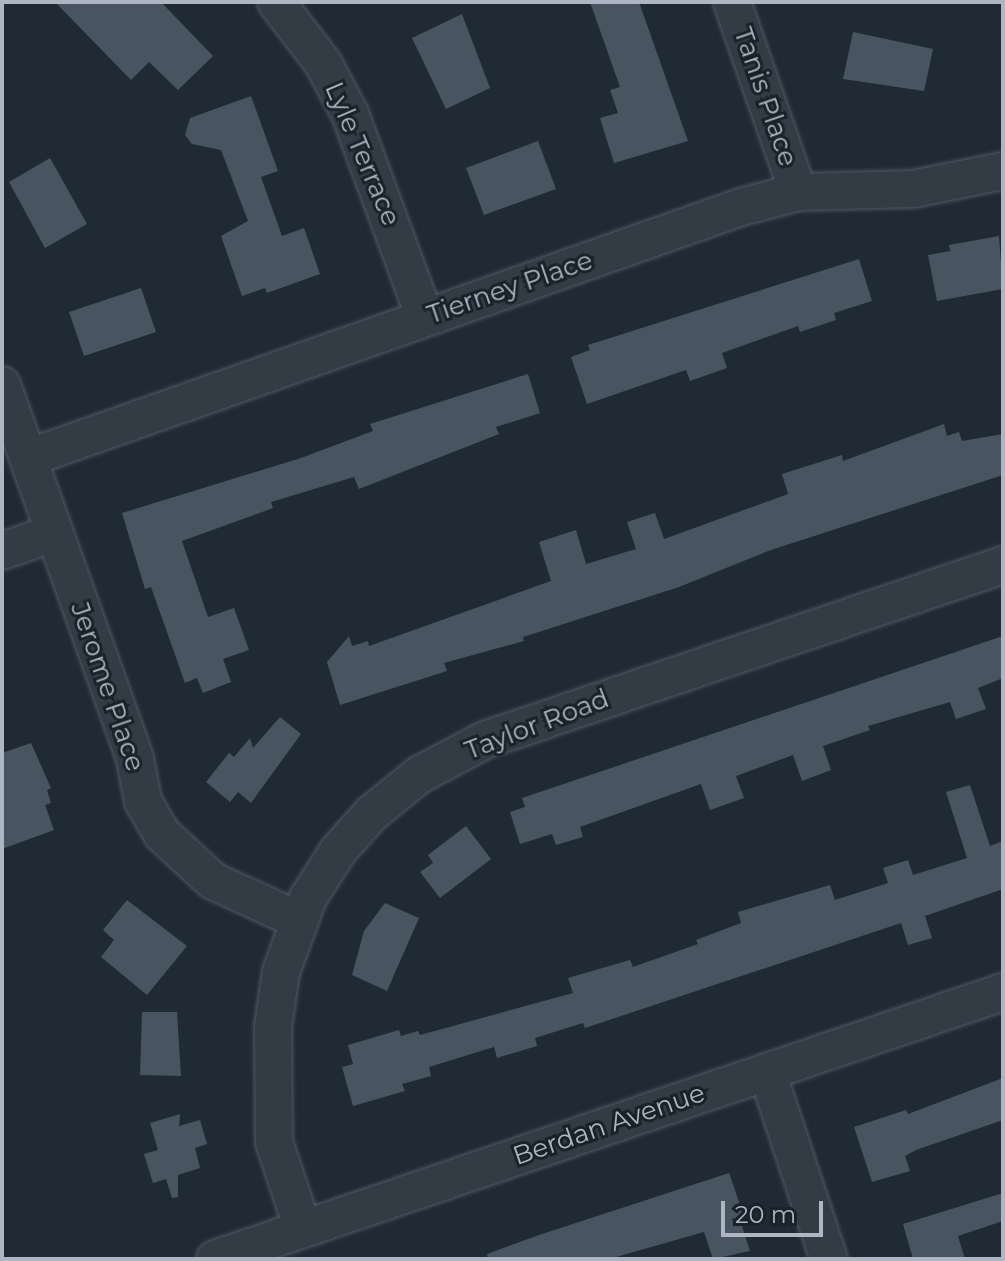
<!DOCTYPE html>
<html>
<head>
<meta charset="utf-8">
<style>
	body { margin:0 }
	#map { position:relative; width:1005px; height:1261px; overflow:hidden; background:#202a34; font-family:Montserrat,sans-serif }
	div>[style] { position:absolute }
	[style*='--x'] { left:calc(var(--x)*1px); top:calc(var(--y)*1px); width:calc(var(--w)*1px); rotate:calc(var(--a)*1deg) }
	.building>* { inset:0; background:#485460 }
	.roads { filter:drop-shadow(0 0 2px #505963) drop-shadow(0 0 2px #505963) }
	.street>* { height:36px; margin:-18px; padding:0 18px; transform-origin:18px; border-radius:18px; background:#333c45 }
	span { translate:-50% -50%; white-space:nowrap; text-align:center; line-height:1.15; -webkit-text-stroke:6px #192129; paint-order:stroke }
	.street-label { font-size:26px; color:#adb6c2 }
	.frame { position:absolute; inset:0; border:4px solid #adb6c2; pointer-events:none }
	.scale { position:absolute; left:721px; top:1201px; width:102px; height:36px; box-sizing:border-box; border:4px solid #adb6c2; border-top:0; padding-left:10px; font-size:24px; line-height:28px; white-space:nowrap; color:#adb6c2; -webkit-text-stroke:6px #192129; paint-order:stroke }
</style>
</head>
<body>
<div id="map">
	<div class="building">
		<i style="clip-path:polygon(55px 2px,161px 2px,213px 56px,178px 90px,149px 62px,131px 80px)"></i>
		<i style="clip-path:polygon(590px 2px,639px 2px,688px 141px,614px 163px,600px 118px,618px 113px,610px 90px,620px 87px)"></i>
		<i style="clip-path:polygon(462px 14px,490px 88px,446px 109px,412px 38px)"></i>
		<i style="clip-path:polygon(853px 32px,933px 49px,924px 91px,843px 79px)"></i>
		<i style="clip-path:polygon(251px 96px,278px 171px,261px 177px,282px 236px,304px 228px,320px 274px,267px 293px,265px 288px,242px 296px,221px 236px,248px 221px,221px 150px,192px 144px,185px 135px,190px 118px)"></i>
		<i style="clip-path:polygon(538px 141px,556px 189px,484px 215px,466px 168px)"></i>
		<i style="clip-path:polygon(50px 158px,87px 224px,45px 248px,9px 182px)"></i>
		<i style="clip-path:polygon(999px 236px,1003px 289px,937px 301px,928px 255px,950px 251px,949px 245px)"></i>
		<i style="clip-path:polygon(859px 259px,872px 301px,834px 313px,836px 320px,800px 332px,798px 326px,722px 353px,727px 368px,690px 381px,686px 370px,587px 404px,571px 357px,590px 350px,588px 345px)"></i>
		<i style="clip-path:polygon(141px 288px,156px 332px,84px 356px,69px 312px)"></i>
		<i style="clip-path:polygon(528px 374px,540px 413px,496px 427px,499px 434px,359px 489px,354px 477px,271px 502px,273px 508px,182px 541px,208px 617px,234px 608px,249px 650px,223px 659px,231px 682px,203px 693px,197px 678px,185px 683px,151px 587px,145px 589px,122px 513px,301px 458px,373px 431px,370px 424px)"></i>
		<i style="clip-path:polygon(944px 424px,947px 436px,959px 432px,962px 441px,1003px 434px,1003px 475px,771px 550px,679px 587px,523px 637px,524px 641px,444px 663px,447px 671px,340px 705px,327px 662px,349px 636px,352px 646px,368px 641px,369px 646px,551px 581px,539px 542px,576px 530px,586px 564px,636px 549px,627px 522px,655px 513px,664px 539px,788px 494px,782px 474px,842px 455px,843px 461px)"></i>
		<i style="clip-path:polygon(1003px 636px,1003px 678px,978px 688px,986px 709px,956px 719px,950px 702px,868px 726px,870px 730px,823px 746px,831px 770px,802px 781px,793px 755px,736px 776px,744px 798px,710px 810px,701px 784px,580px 827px,583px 837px,556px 845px,552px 834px,520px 844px,510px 812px,525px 807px,522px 798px)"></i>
		<i style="clip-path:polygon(280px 717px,301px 734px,251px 803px,238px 792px,230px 802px,206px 782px,229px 753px,234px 757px,250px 738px,253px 748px)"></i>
		<i style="clip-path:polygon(31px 743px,51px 788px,47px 790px,51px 803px,45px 805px,54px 830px,2px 849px,2px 753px)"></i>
		<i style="clip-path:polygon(970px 785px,990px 846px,1003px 841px,1003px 889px,925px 916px,932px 938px,908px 945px,901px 923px,585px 1028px,583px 1023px,535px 1038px,537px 1046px,497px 1058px,494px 1047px,429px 1067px,431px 1076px,402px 1084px,405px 1091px,353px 1106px,342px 1067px,353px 1064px,348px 1045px,399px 1030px,401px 1036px,418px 1031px,420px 1035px,573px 993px,568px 978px,630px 960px,633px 967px,698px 944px,696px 940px,741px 923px,738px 912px,830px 885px,835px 900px,888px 883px,883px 868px,908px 860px,913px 875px,967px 858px,946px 792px)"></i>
		<i style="clip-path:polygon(466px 826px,491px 859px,440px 898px,420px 872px,433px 863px,428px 855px)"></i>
		<i style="clip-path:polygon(127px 900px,187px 946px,147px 995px,101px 957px,114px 940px,103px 930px)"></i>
		<i style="clip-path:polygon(385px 903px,419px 918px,387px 991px,352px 975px,364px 931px)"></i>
		<i style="clip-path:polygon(142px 1012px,177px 1012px,181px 1076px,140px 1075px)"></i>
		<i style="clip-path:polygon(1003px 1078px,1003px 1120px,916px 1150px,905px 1156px,910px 1171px,872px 1182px,854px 1127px,906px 1110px,908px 1114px)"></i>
		<i style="clip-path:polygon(180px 1114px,179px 1126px,200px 1120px,207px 1144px,195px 1148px,200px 1168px,178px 1175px,178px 1197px,172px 1198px,166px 1179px,153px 1183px,144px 1154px,158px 1150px,150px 1123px)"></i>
		<i style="clip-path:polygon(729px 1173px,746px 1222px,741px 1223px,750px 1251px,713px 1259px,704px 1232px,609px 1259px,488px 1259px,487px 1254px,539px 1235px)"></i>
		<i style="clip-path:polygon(1003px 1193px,1003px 1221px,958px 1236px,965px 1259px,913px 1259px,903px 1224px)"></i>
	</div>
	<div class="roads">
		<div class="street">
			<i style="--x:276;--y:2;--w:77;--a:52.4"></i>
			<i style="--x:323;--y:63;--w:58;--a:62.1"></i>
			<i style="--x:350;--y:114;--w:217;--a:69.8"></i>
			<i style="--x:732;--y:2;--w:201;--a:70.8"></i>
			<i style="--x:2;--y:385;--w:397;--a:70.4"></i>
			<i style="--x:135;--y:759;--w:43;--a:79.2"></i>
			<i style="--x:143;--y:801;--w:38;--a:60"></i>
			<i style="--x:162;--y:834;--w:69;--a:42.7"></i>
			<i style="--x:213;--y:881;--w:94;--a:24.6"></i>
			<i style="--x:28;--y:458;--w:756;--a:-19.39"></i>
			<i style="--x:741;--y:207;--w:59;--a:-14.7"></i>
			<i style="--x:798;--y:192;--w:115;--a:-1.5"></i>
			<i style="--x:913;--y:189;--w:92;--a:-11.3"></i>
			<i style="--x:2;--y:551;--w:55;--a:-19.1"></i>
			<i style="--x:767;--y:1072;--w:197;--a:71.7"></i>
			<i style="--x:303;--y:1229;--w:92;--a:-108.4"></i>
			<i style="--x:274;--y:1142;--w:115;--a:-90.5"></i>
			<i style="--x:273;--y:1027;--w:56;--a:-81.7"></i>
			<i style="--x:281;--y:972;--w:79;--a:-70"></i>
			<i style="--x:308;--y:898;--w:56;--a:-57.4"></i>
			<i style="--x:338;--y:851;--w:50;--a:-48.3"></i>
			<i style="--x:371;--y:814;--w:62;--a:-39.1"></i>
			<i style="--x:419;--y:775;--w:75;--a:-27.9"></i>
			<i style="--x:485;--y:740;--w:547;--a:-18.67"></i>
			<i style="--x:215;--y:1259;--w:832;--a:-18.72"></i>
		</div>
	</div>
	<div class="street-label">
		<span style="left:765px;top:97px;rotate:71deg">Tanis Place</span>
		<span style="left:362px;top:154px;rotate:67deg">Lyle Terrace</span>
		<span style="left:510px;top:288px;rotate:-19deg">Tierney Place</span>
		<span style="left:107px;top:687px;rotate:71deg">Jerome Place</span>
		<span style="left:537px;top:725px;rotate:-21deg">Taylor Road</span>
		<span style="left:609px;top:1125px;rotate:-19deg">Berdan Avenue</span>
	</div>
	<div class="frame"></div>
	<div class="scale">20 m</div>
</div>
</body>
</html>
